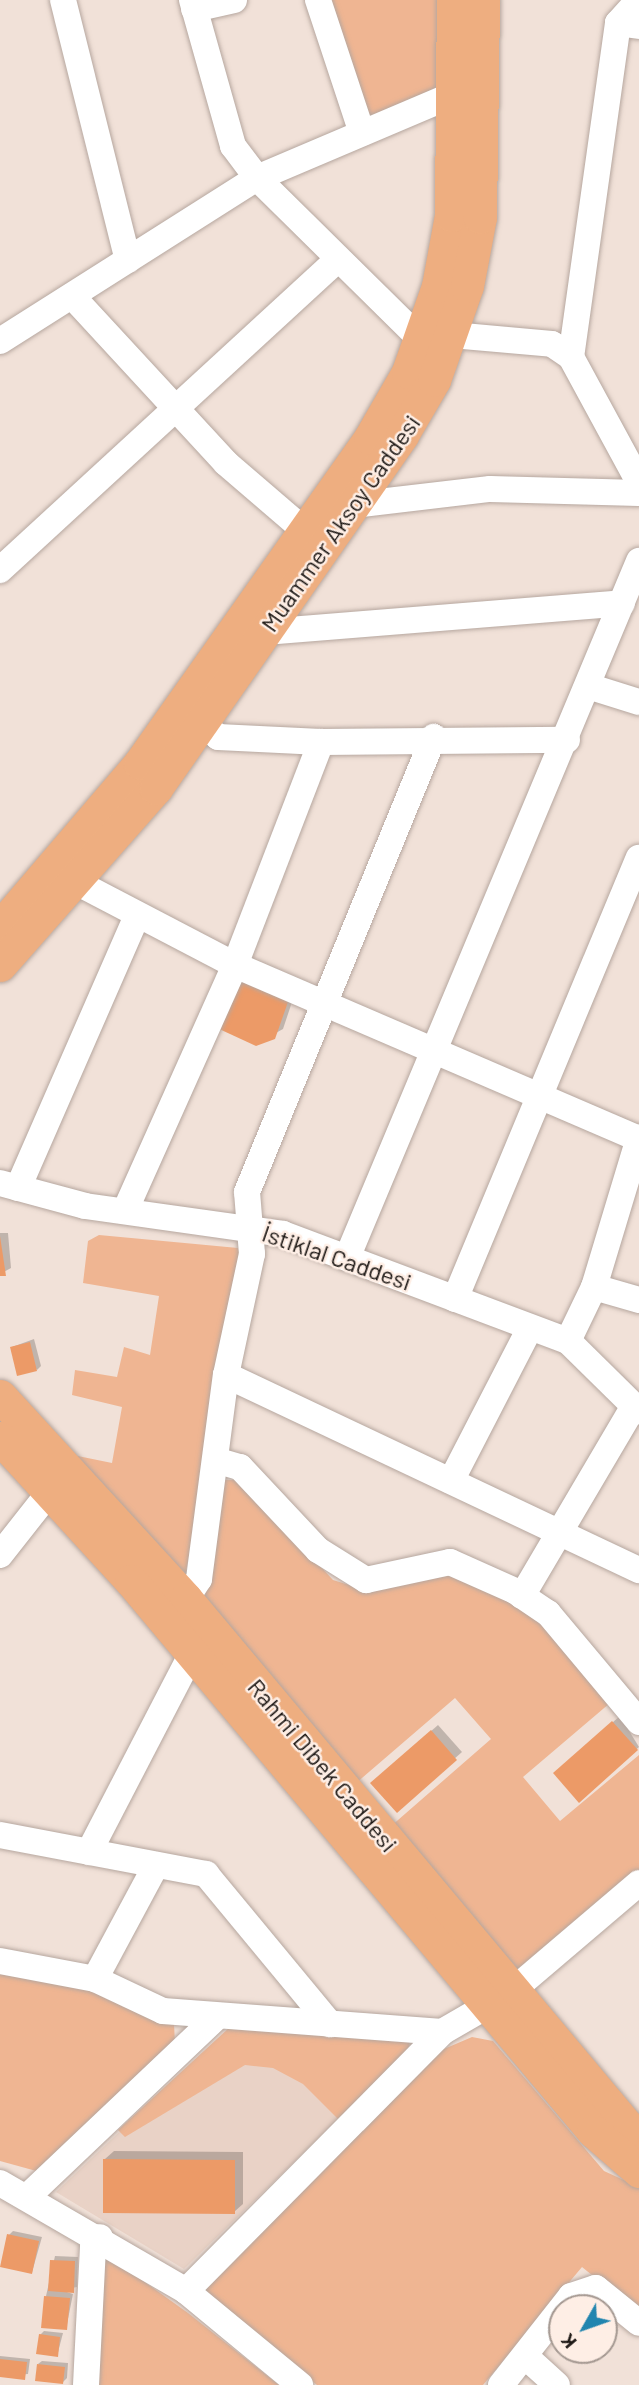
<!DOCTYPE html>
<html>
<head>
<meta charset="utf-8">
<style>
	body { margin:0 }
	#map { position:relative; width:639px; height:2385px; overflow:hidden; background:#f1e1d8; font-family:Barlow,sans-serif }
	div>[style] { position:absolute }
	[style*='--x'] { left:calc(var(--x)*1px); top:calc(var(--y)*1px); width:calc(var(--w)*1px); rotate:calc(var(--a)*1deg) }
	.built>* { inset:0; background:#e9d2c6 }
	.green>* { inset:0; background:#efb592 }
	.shadow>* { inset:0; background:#0003 }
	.building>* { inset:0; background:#ec9a67 }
	.roads { filter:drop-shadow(0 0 2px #b6a79f) drop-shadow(0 0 2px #b6a79f) }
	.minor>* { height:26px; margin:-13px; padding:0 13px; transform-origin:13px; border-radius:13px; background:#fff }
	.major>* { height:33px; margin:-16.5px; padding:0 16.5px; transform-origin:16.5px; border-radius:16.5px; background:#eeae80 }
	span { translate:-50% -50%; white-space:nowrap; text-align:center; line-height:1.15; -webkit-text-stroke:5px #feeee5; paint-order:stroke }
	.street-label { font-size:24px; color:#1c1714 }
	.north { position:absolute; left:548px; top:2294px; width:70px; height:70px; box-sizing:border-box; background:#feeee5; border:2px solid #a49891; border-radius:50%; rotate:230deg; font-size:19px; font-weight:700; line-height:28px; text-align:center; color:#1c1714 }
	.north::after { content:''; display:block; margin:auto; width:24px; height:32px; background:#2185af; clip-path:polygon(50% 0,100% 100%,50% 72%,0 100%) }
</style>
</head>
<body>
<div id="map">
	<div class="built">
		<i style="clip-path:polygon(230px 2027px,408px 2051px,184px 2269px,56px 2192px)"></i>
	</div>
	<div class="green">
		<i style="clip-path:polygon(327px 0,442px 0,444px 84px,366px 120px)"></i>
		<i style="clip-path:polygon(99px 1235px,238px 1248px,243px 1259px,186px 1572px,178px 1574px,68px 1454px,112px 1463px,122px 1407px,72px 1395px,75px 1370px,117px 1377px,124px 1347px,150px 1355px,159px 1296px,83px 1283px,88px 1241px)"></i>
		<i style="clip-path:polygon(222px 1480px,241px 1480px,333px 1580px,362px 1589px,443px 1571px,514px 1602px,546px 1624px,610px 1703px,523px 1777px,560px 1821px,639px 1755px,639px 1871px,515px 1976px,390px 1827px,491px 1739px,455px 1698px,355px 1784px,204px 1604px)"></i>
		<i style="clip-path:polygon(0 1969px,73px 1983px,174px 2024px,175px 2043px,40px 2172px,0 2161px)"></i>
		<i style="clip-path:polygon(230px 2027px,410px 2040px,408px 2051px,338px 2119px,303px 2084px,273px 2068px,245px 2065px,125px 2137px,118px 2130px)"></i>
		<i style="clip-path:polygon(472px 2037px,493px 2041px,604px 2171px,639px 2187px,639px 2313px,582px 2267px,483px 2385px,317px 2385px,205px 2294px,207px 2277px,437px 2052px)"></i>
		<i style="clip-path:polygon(107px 2255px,188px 2313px,279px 2385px,92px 2385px,101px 2260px)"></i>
	</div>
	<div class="shadow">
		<i style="clip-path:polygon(296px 990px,283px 1029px,256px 1044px)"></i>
		<i style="clip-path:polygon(0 1233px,8px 1233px,11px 1268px,0 1274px)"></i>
		<i style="clip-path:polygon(34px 1339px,41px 1366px,37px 1370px,12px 1347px)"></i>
		<i style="clip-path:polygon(620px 1716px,639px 1747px,579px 1800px,561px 1767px)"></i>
		<i style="clip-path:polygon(438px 1725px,462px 1752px,397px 1810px,379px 1777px)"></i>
		<i style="clip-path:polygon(114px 2151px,243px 2152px,243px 2204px,234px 2212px,105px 2159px)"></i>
		<i style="clip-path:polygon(13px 2231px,42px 2237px,32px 2272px,9px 2235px)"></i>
		<i style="clip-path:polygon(55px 2256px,78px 2257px,77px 2287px,61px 2290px,73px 2294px,66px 2329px,46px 2296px)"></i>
		<i style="clip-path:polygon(44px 2331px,63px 2333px,57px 2356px,40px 2335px)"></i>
		<i style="clip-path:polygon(0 2356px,30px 2359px,28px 2374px,0 2376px)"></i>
		<i style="clip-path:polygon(42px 2361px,68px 2363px,67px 2378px,63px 2382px,38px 2364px)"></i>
	</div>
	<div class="building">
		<i style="clip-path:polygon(242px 976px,289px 999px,275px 1039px,256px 1046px,217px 1028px)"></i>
		<i style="clip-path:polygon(0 1236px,6px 1276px,0 1276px)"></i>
		<i style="clip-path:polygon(30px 1342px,37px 1371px,17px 1376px,10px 1347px)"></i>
		<i style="clip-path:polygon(612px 1721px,638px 1750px,579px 1803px,553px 1773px)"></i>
		<i style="clip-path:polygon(431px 1730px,457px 1760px,397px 1813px,370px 1783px)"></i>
		<i style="clip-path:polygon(103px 2159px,235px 2160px,235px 2214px,103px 2213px)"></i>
		<i style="clip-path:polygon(7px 2234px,39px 2241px,32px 2274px,0 2267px)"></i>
		<i style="clip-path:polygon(50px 2260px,75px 2261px,74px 2293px,48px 2291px)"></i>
		<i style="clip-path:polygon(44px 2296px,70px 2298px,67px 2330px,41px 2328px)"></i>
		<i style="clip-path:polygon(39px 2334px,60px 2337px,58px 2357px,36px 2354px)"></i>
		<i style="clip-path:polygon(0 2359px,27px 2362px,25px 2380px,0 2377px)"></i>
		<i style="clip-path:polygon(37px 2364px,65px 2367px,63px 2384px,35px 2381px)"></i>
	</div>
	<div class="roads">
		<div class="minor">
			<i style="--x:63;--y:0;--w:268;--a:76"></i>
			<i style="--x:192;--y:0;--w:152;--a:74.3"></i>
			<i style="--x:233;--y:146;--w:40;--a:53"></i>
			<i style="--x:257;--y:178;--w:231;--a:44.6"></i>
			<i style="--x:421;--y:340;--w:31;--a:-9"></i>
			<i style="--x:452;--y:335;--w:100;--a:5.1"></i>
			<i style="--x:552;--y:344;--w:23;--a:34"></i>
			<i style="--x:318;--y:0;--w:140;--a:71.7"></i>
			<i style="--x:194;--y:9;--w:41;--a:-12.7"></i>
			<i style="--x:618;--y:23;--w:31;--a:-48"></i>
			<i style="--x:639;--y:26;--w:21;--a:-172"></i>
			<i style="--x:618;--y:23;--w:337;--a:98"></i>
			<i style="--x:571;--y:357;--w:142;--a:61.5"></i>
			<i style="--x:72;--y:296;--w:227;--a:47.3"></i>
			<i style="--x:226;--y:463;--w:103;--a:40.7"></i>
			<i style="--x:0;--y:341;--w:304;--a:-32.4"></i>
			<i style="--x:257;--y:178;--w:202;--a:-23"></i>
			<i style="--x:443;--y:99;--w:12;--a:9"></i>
			<i style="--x:353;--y:505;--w:138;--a:-6.7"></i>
			<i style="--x:490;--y:489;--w:149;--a:1.5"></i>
			<i style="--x:0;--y:570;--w:459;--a:-42.6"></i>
			<i style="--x:265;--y:632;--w:358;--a:-4.6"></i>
			<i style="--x:591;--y:687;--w:50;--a:17.4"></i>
			<i style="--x:202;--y:723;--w:21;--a:41"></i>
			<i style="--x:218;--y:737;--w:103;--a:2.8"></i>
			<i style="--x:321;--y:742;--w:246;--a:-0.5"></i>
			<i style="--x:78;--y:883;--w:177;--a:27.6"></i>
			<i style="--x:235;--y:965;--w:440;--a:23.3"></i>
			<i style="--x:0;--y:1183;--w:88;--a:15.1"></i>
			<i style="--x:85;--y:1206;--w:200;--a:8"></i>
			<i style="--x:283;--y:1234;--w:304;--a:20.6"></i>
			<i style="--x:568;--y:1341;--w:100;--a:44.6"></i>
			<i style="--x:18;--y:1188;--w:297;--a:-66.4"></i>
			<i style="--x:125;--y:1211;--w:269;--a:-65.9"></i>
			<i style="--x:235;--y:965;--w:239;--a:-68.9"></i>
			<i style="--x:347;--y:1258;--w:756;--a:-67.27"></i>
			<i style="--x:594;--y:1287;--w:47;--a:16.1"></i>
			<i style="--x:455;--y:1299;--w:478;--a:-67.4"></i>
			<i style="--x:568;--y:1341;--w:60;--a:-64.3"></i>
			<i style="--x:594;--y:1287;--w:156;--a:-73.2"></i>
			<i style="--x:226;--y:1375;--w:457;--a:25.3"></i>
			<i style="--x:215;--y:1460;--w:26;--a:16"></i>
			<i style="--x:240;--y:1467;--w:114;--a:46.8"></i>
			<i style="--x:318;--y:1550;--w:57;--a:32"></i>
			<i style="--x:366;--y:1580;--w:86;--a:-12.1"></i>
			<i style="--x:450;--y:1562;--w:71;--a:24"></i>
			<i style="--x:515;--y:1591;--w:40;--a:34"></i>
			<i style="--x:548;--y:1613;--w:142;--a:50.1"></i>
			<i style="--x:451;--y:1481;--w:172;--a:-62.7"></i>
			<i style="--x:0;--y:1555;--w:78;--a:-51.8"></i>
			<i style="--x:522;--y:1596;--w:221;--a:-59.5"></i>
			<i style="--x:186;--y:1599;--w:24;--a:-57"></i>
			<i style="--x:199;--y:1579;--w:206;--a:-82.5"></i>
			<i style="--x:226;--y:1375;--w:124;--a:-77.9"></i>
			<i style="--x:252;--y:1254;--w:62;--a:-94.6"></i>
			<i style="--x:247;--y:1192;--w:492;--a:-67.7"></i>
			<i style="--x:0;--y:1835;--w:210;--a:10.7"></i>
			<i style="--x:206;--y:1874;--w:195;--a:50.4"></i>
			<i style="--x:89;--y:1852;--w:224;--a:-62.6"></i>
			<i style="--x:0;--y:1961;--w:97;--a:10.7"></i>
			<i style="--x:95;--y:1979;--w:75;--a:25.2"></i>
			<i style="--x:163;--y:2011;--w:280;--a:4.3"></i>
			<i style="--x:442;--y:2032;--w:80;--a:-30.1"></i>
			<i style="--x:511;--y:1992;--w:168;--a:-40.4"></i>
			<i style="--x:95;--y:1979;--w:129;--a:-61.8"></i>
			<i style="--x:0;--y:2183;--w:215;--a:30.1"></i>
			<i style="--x:186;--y:2291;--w:148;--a:39.5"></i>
			<i style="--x:27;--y:2197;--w:262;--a:-43.5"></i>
			<i style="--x:186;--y:2291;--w:364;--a:-45.3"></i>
			<i style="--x:525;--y:2356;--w:43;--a:42.2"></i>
			<i style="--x:86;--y:2385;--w:138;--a:-87.1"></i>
			<i style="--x:93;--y:2247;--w:12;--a:-55"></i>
			<i style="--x:501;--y:2385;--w:113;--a:-51.8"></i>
			<i style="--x:571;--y:2296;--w:26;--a:-18"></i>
			<i style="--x:596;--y:2288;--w:55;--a:39.1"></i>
		</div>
		<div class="major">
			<i style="--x:0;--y:927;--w:216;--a:-49.5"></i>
			<i style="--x:140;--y:763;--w:398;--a:-54.7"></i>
			<i style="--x:370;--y:438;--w:76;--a:-60.1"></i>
			<i style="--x:408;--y:372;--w:91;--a:-70.8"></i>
			<i style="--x:438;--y:286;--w:72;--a:-79.6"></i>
			<i style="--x:451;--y:215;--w:215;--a:-89.5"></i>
			<i style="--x:0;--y:965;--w:236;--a:-48.6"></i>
			<i style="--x:156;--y:788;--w:430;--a:-55.1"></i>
			<i style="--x:402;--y:435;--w:64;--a:-59.8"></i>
			<i style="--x:434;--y:380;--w:100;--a:-70.7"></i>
			<i style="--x:467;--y:286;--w:70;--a:-79.3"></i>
			<i style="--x:480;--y:217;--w:217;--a:-89.2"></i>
			<i style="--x:0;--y:1396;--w:275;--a:47.5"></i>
			<i style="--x:186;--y:1599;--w:706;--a:50.06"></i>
			<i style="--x:0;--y:1438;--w:194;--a:47.5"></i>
			<i style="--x:131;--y:1581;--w:718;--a:49.97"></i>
			<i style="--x:593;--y:2131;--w:61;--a:41"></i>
		</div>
	</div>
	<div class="street-label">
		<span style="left:340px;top:523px;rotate:-55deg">Muammer Aksoy Caddesi</span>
		<span style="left:337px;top:1257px;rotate:19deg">İstiklal Caddesi</span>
		<span style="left:323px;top:1765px;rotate:50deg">Rahmi Dibek Caddesi</span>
	</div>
	<div class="north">K</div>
</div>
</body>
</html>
